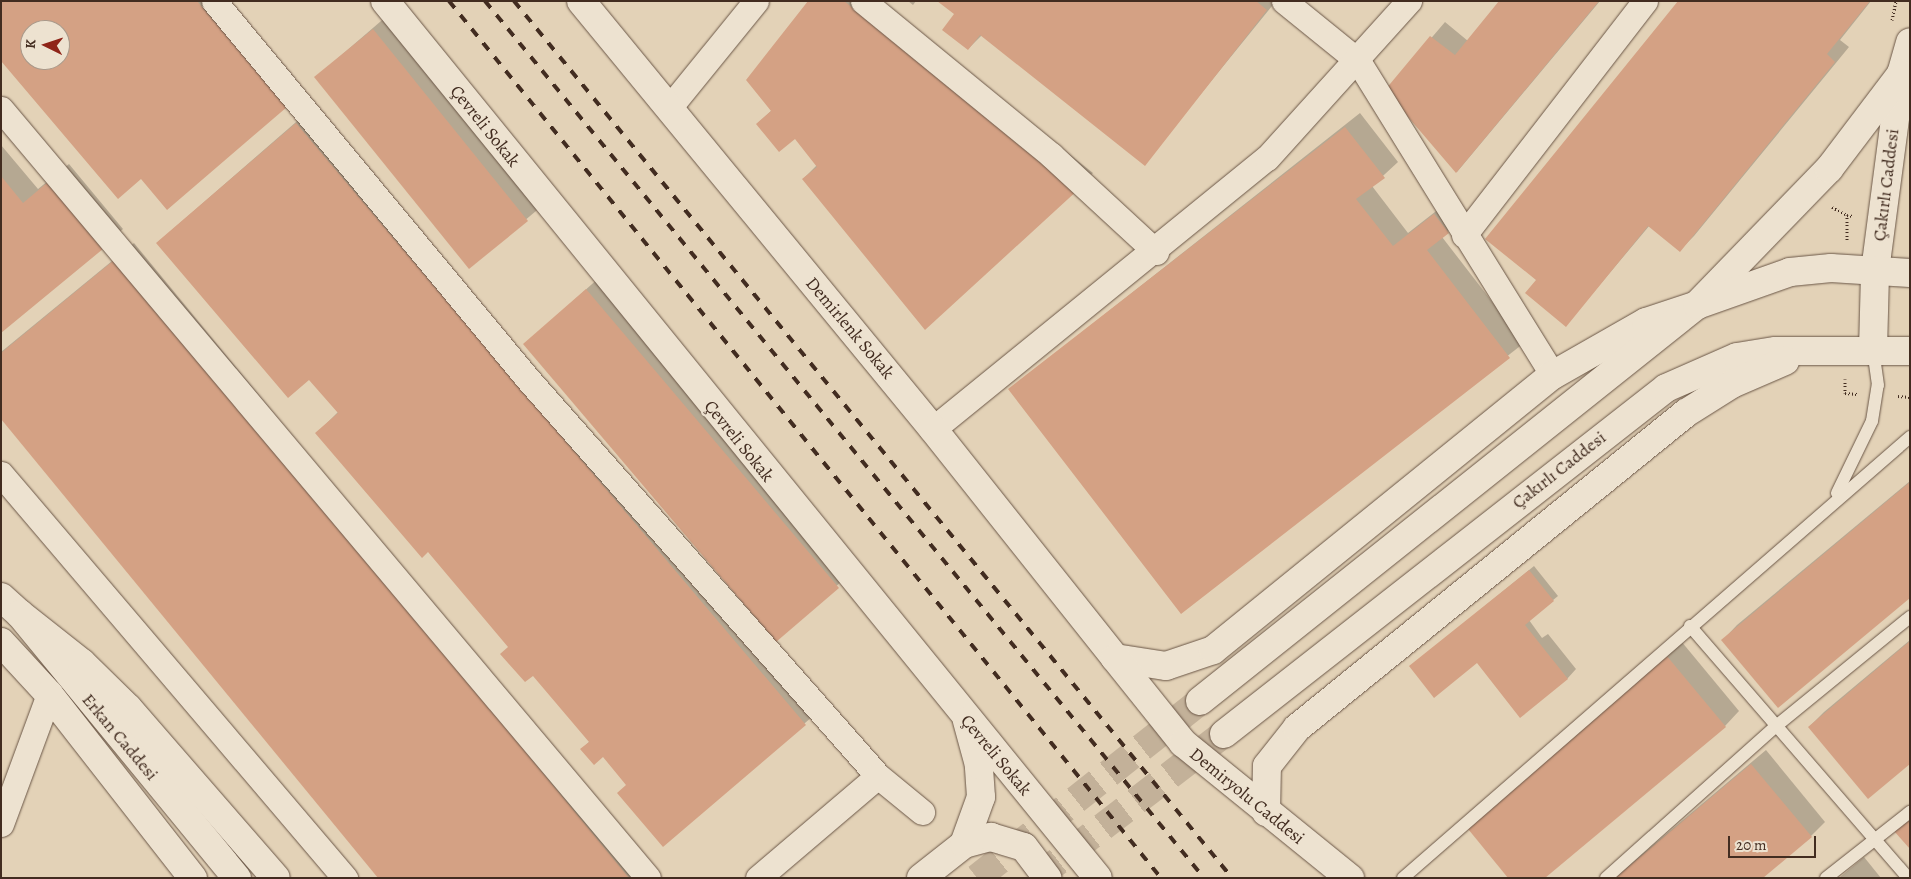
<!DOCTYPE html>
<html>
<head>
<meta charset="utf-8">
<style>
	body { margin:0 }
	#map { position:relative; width:1911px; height:879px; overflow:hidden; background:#e3d2b7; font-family:Alegreya,serif }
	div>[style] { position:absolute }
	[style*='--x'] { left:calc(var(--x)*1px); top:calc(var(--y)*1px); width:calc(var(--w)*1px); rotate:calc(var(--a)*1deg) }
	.shadow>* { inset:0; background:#0003 }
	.building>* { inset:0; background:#d4a184 }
	.secondary-tunnel>* { height:28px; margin-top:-14px; transform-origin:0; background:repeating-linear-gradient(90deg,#c3b199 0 28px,transparent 0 42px) }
	.path>* { height:3px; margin-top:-1.5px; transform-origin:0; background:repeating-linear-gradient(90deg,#422c20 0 1px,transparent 0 3.5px) }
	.roads { filter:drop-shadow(0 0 1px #6a5646) drop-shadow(0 0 1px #6a5646) }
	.service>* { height:12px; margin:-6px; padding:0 6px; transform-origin:6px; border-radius:6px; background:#ede2d0 }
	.minor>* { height:25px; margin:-12.5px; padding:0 12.5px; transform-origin:12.5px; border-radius:12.5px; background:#ede2d0 }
	.tertiary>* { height:28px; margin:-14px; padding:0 14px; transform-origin:14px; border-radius:14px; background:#ede2d0 }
	.secondary>* { height:28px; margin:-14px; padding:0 14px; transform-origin:14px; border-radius:14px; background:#ede2d0 }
	.rail>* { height:4px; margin-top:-2px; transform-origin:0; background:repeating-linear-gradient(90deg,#422c20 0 9px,transparent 0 18px) }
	span { translate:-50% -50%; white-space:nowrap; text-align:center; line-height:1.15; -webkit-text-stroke:4.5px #ede2d0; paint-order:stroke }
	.street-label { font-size:18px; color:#422c20 }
	.frame { position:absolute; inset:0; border:2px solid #422c20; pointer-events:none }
	.north { position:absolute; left:20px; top:20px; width:50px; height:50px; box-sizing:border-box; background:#ede2d0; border:1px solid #a9998a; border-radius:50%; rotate:274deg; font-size:14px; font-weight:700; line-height:20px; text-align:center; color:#422c20 }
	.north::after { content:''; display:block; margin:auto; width:18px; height:22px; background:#8f2418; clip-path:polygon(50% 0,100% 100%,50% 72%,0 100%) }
	.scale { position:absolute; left:1728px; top:836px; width:88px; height:22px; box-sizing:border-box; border:2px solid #422c20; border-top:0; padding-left:6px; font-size:15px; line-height:18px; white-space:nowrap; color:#422c20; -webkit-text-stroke:4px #ede2d0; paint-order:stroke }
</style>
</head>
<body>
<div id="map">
	<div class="shadow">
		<i style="clip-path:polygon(evenodd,1px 1px,223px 1px,300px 92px,141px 177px,1px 59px,1px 1px,30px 30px,60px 30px,60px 60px,30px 60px,30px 30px)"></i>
		<i style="clip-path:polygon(810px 1px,876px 1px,1093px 173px,1079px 187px,803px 179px,817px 165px,795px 138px,757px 124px,772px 110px)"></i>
		<i style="clip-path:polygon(908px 1px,916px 1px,913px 5px)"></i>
		<i style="clip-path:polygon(939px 1px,1276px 1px,1144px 164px,982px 35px,968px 49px,956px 14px)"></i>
		<i style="clip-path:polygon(1500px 1px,1600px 1px,1457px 172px,1387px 90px,1445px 22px,1468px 41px)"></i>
		<i style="clip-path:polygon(1680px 1px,1871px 1px,1840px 40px,1849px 47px,1694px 236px,1680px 250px,1650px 225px,1566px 325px,1537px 280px)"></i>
		<i style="clip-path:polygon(388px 15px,542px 206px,469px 267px,316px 77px)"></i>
		<i style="clip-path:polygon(311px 109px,820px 710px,663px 846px,627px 784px,603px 756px,582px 749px,590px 741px,428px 551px,317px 433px,338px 412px,309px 378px,157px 243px)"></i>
		<i style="clip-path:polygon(1360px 113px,1398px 162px,1372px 186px,1408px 233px,1449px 201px,1462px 218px,1442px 237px,1524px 343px,1181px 612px,1010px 389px)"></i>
		<i style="clip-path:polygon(1px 145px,38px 189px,69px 164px,123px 229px,1px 332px)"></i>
		<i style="clip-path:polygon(134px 243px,655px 878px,380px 878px,1px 417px,1px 352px)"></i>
		<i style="clip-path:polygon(601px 276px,852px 572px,776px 640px,525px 344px)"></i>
		<i style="clip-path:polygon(1910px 481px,1910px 596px,1723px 640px,1737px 625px)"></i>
		<i style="clip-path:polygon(1534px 566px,1558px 596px,1529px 620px,1542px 638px,1548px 634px,1576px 669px,1567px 679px,1477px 661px,1416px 662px)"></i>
		<i style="clip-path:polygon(1910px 640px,1910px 762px,1809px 727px,1824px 712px)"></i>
		<i style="clip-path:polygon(1681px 641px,1739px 711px,1725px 726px,1543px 878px,1465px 824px)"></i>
		<i style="clip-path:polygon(1766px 750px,1825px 822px,1811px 836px,1614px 878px)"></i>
		<i style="clip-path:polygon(1864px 857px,1881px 878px,1839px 878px)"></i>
	</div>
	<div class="building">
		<i style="clip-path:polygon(evenodd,1px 1px,197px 1px,287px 107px,167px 210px,141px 179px,118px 199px,1px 61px,1px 1px,30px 30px,60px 30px,60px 60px,30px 60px,30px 30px)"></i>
		<i style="clip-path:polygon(808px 1px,844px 1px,1080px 188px,925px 330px,802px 179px,817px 167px,795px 139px,779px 152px,756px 124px,771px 111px,746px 80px)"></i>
		<i style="clip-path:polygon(937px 1px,1256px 1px,1267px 10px,1145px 166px,980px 35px,968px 50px,942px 30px,954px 14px)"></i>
		<i style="clip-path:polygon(1499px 1px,1599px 1px,1456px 173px,1385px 90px,1430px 36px,1455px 55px)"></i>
		<i style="clip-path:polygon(1678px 1px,1870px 1px,1827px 54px,1835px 62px,1680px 252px,1648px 226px,1566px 327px,1525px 293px,1536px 280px,1485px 239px)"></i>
		<i style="clip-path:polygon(373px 29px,528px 221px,469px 269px,314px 77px)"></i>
		<i style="clip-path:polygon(296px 123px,806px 725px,663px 847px,617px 793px,626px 785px,603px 757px,594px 765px,580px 749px,589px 742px,533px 676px,525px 682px,500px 654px,508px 647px,428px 552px,422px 558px,315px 433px,338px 413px,309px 380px,288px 398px,156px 243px)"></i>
		<i style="clip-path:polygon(1345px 127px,1385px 178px,1356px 199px,1393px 246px,1434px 214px,1449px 233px,1427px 250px,1510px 358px,1181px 614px,1008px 389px)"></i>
		<i style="clip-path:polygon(1px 176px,23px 203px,54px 177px,109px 244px,1px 333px)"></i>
		<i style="clip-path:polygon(119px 256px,629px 878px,378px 878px,1px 419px,1px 353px)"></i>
		<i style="clip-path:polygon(586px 289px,839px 588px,776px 642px,523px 344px)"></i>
		<i style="clip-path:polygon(1910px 482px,1910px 598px,1778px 708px,1721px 640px)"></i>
		<i style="clip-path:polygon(1529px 570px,1554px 601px,1525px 625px,1568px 679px,1520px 718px,1477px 663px,1434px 698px,1409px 666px)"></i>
		<i style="clip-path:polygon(1910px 641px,1910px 764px,1868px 799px,1808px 727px)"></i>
		<i style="clip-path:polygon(1666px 655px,1726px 727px,1545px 878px,1508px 878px,1464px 824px)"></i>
		<i style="clip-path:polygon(1751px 764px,1812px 837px,1763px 878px,1615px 878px)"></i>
		<i style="clip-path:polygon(1910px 818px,1910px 849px,1894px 831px)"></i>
	</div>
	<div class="secondary-tunnel">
		<i style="--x:977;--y:878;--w:285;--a:-38.4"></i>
		<i style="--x:1036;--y:878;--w:237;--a:-37.5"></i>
	</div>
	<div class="path">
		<i style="--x:1892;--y:20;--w:19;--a:-78"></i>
		<i style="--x:1832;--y:207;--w:17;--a:28"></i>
		<i style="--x:1847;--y:240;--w:25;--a:-90"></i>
		<i style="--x:1847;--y:215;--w:6;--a:9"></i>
		<i style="--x:1845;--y:379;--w:14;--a:90"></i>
		<i style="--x:1845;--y:393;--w:12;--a:5"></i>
		<i style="--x:1898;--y:396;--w:12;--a:5"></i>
	</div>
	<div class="roads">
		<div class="service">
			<i style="--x:1837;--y:493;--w:80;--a:-64.1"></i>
			<i style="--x:1872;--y:421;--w:36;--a:-81"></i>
			<i style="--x:1878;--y:385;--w:35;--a:-98"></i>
			<i style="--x:1690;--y:626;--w:333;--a:49.1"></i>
			<i style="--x:1403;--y:878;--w:672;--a:-41.02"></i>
			<i style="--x:1606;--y:878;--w:227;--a:-41.8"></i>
			<i style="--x:1775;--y:727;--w:174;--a:-39.2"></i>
			<i style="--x:1826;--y:878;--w:107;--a:-38.2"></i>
		</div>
		<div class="minor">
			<i style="--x:214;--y:1;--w:489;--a:50.3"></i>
			<i style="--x:526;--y:377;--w:532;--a:48.58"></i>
			<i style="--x:878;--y:776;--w:57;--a:39.3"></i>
			<i style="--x:863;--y:1;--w:243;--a:39.3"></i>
			<i style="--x:1051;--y:155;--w:143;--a:42.7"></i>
			<i style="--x:1284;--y:1;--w:95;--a:39"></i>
			<i style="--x:1358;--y:61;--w:370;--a:58.2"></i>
			<i style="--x:669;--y:108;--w:138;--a:-50.9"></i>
			<i style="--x:1;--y:109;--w:1005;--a:49.92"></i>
			<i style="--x:1464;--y:235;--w:296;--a:-52.3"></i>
			<i style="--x:933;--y:429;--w:430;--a:-39.1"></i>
			<i style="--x:1267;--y:158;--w:212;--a:-47.9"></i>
			<i style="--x:1;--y:474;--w:531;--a:49.59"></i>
			<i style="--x:1;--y:824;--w:139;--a:-69.7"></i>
			<i style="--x:758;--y:878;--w:157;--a:-40.4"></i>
		</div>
		<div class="tertiary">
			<i style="--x:385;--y:1;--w:1130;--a:50.89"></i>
			<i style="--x:581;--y:1;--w:554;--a:50.57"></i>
			<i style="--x:933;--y:429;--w:293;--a:51.5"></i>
			<i style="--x:1873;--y:350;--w:79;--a:-88.5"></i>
			<i style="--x:1875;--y:271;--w:199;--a:-82.5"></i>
			<i style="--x:1901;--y:74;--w:33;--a:-74"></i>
		</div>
		<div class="secondary">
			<i style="--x:1;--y:597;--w:25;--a:42"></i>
			<i style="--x:20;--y:614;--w:342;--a:50.6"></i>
			<i style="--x:20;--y:614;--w:79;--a:38.3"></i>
			<i style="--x:82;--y:663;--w:64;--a:44.4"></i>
			<i style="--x:128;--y:708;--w:225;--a:49"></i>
			<i style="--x:1;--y:642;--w:71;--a:47.3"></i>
			<i style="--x:49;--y:694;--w:234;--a:52"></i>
			<i style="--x:1115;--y:658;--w:52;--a:8.9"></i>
			<i style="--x:1166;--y:666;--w:50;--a:-18.8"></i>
			<i style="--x:1213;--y:650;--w:437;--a:-39"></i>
			<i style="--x:1553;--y:375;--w:107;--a:-29.7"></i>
			<i style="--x:1646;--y:322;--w:54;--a:-18.4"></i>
			<i style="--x:1697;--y:305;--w:190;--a:-45.9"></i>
			<i style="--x:1829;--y:169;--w:119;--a:-52.8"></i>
			<i style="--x:1115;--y:658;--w:109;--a:51.3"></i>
			<i style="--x:1183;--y:743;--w:215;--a:39"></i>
			<i style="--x:1200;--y:701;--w:635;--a:-38.55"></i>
			<i style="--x:1697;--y:305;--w:99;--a:-19.5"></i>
			<i style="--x:1790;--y:272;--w:41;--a:-5.6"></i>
			<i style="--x:1831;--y:268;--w:79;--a:3.6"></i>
			<i style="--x:1224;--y:734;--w:561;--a:-38.05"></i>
			<i style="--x:1666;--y:388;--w:77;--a:-23.6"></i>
			<i style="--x:1737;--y:357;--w:39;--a:-9"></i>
			<i style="--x:1776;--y:351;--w:134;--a:0"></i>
			<i style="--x:1266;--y:812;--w:46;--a:-88.8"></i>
			<i style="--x:1267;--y:766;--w:48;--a:-51.7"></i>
			<i style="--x:1297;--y:728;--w:501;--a:-39"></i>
			<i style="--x:1686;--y:413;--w:54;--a:-32.2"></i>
			<i style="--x:1732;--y:384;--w:58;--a:-23.5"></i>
			<i style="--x:964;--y:844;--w:50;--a:-70.1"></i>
			<i style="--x:981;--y:797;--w:32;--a:-94"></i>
			<i style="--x:979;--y:765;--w:46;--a:-105.3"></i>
			<i style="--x:921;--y:878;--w:55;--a:-38.3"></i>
			<i style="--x:964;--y:844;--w:28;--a:-15"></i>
			<i style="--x:991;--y:837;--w:34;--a:17"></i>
			<i style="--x:1024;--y:847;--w:39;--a:53"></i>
		</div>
	</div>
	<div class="rail">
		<i style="--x:449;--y:1;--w:1130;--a:50.93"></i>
		<i style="--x:485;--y:1;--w:1134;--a:50.65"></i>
		<i style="--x:514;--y:1;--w:1133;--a:50.69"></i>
	</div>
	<div class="street-label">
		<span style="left:485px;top:126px;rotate:51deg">Çevreli Sokak</span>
		<span style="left:1886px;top:185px;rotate:-83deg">Çakırlı Caddesi</span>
		<span style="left:850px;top:328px;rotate:50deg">Demirlenk Sokak</span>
		<span style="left:739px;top:441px;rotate:51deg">Çevreli Sokak</span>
		<span style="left:1559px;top:470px;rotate:-38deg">Çakırlı Caddesi</span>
		<span style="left:120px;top:737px;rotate:50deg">Erkan Caddesi</span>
		<span style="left:996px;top:755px;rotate:50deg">Çevreli Sokak</span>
		<span style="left:1247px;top:796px;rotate:39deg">Demiryolu Caddesi</span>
	</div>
	<div class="frame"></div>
	<div class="north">K</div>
	<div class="scale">20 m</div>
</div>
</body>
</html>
